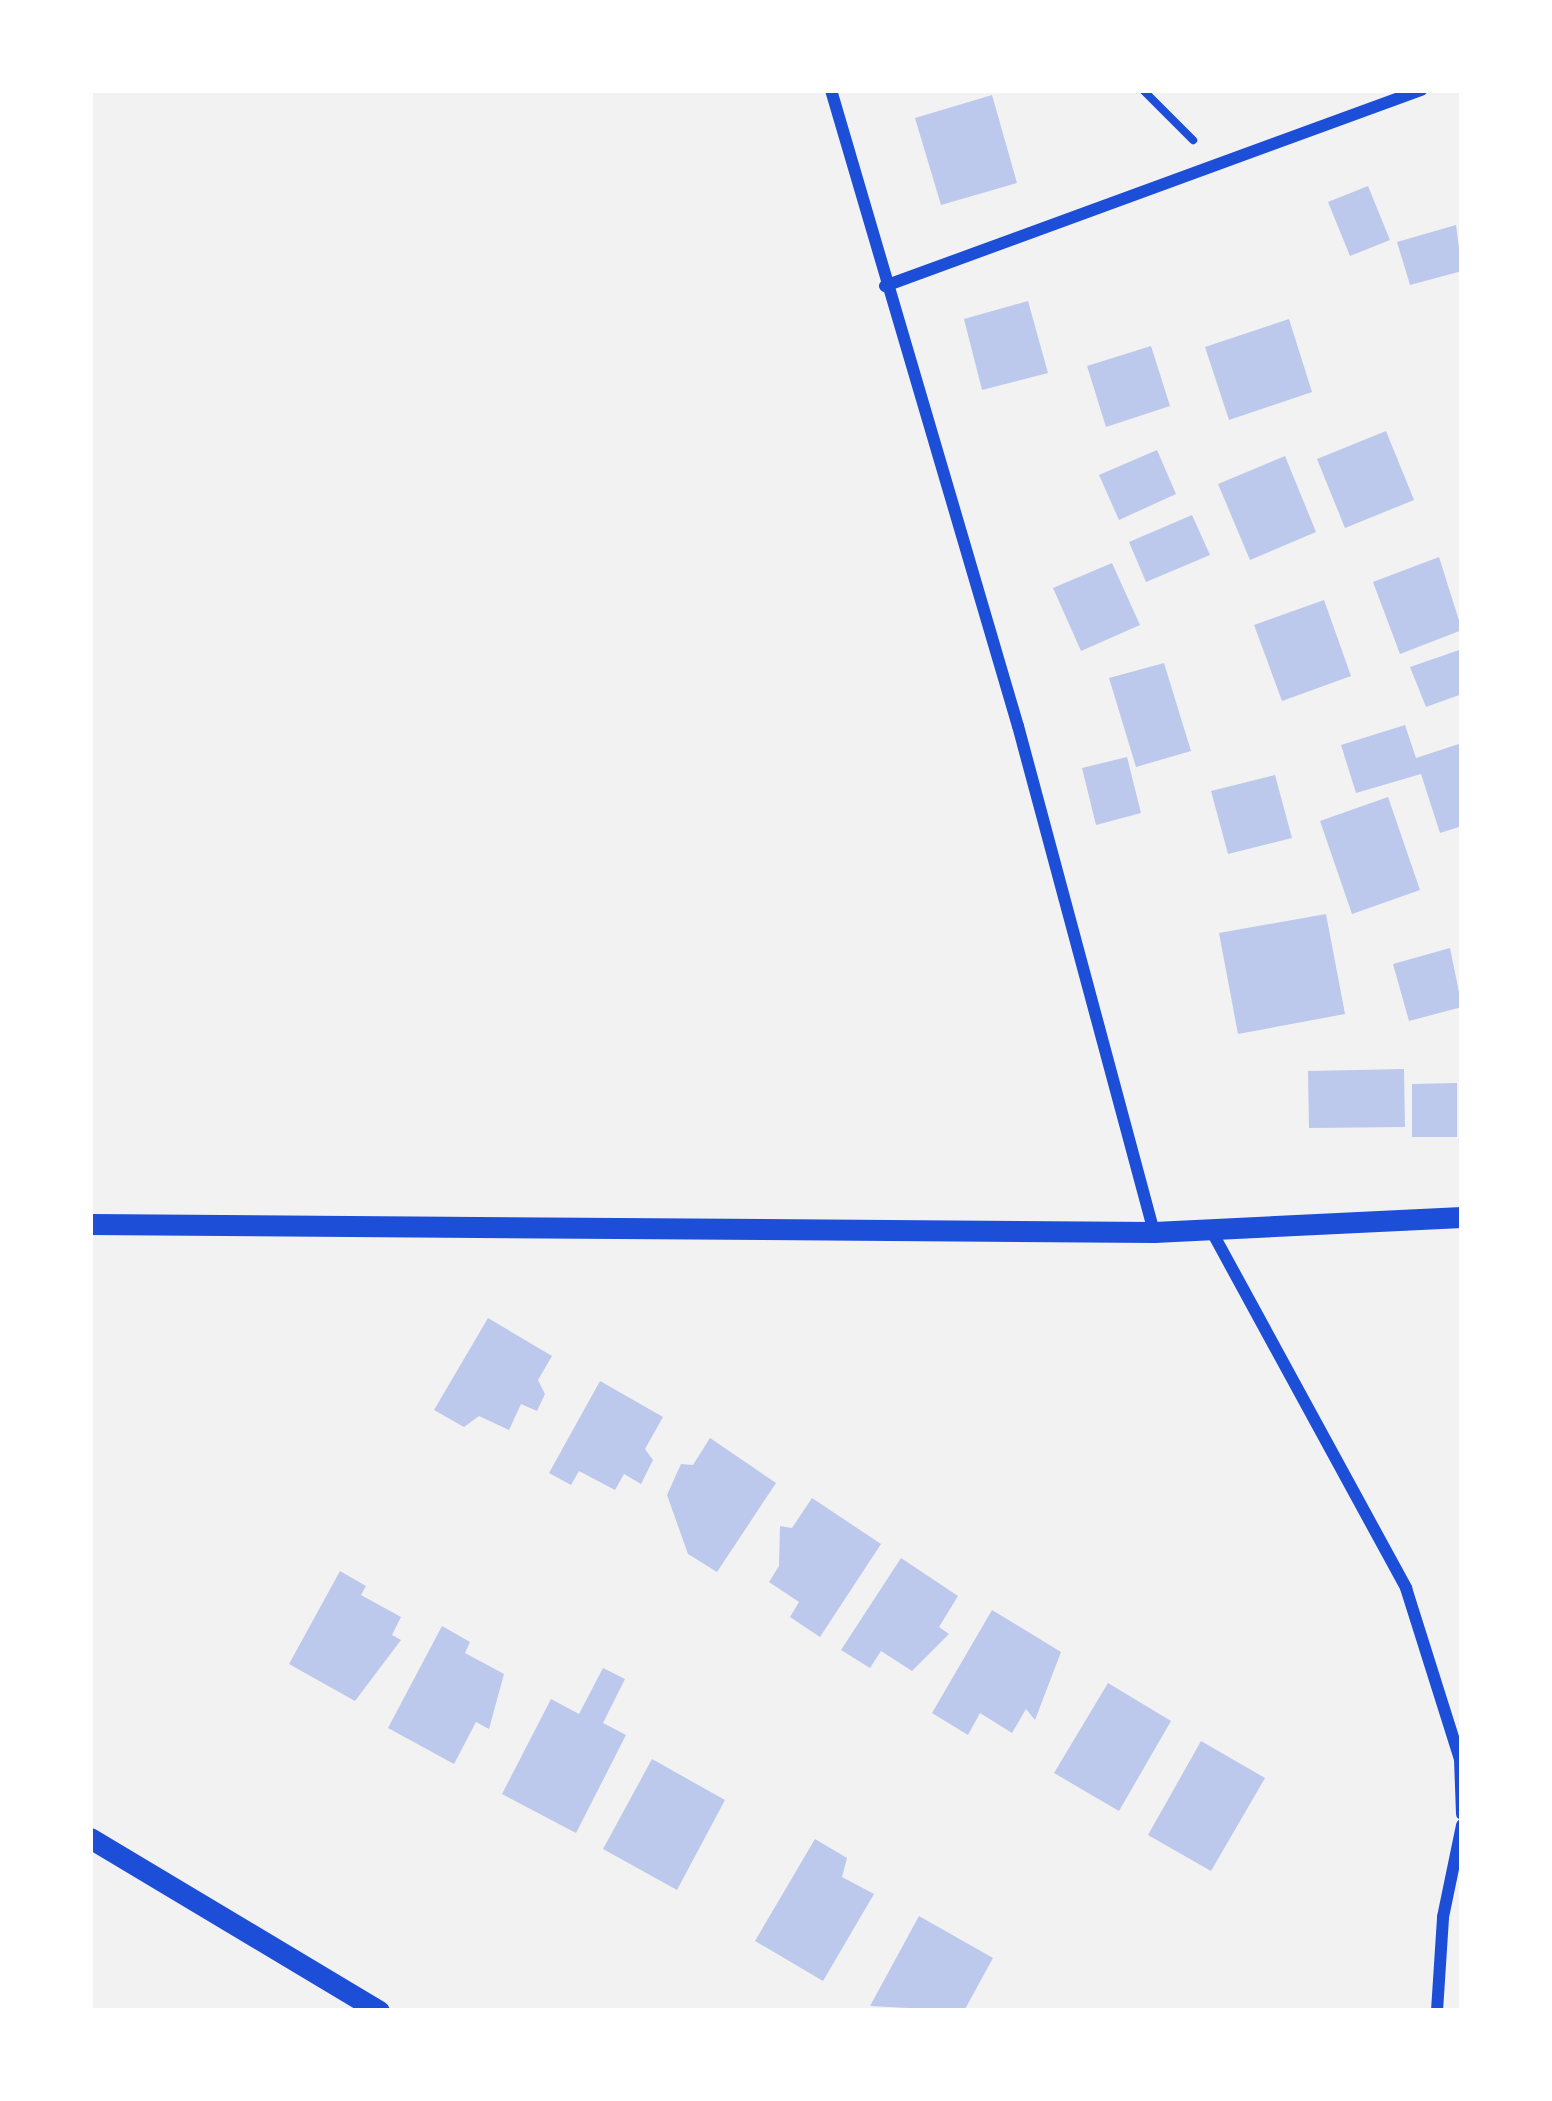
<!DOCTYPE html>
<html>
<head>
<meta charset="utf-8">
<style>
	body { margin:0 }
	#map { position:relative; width:1552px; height:2101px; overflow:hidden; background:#f2f2f2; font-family:Figtree,sans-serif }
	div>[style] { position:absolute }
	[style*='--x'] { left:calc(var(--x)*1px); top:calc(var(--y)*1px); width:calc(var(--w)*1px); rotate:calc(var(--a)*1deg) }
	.building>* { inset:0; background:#bdc9ec }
	.path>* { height:8px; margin:-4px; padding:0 4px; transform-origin:4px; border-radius:4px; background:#1d4ed8 }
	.minor>* { height:12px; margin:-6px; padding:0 6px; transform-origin:6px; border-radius:6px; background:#1d4ed8 }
	.tertiary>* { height:21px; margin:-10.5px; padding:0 10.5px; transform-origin:10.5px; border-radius:10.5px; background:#1d4ed8 }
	span { translate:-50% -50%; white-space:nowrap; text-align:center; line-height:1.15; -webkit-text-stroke:9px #fff; paint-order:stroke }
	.frame { position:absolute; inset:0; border:93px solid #fff; pointer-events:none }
</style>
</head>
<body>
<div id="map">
	<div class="building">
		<i style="clip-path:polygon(992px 95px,1017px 183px,941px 205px,915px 118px)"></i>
		<i style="clip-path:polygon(1368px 186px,1390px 240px,1350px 256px,1328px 202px)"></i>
		<i style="clip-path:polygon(1456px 225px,1462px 271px,1410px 285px,1397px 242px)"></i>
		<i style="clip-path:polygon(1028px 301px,1048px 373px,982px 390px,964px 319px)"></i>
		<i style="clip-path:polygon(1289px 319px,1312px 392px,1229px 420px,1205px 347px)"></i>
		<i style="clip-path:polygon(1151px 346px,1170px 406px,1106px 427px,1087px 366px)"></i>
		<i style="clip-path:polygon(1386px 431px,1414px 500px,1345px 528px,1317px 459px)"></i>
		<i style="clip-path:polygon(1157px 450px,1176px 494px,1119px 520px,1099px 475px)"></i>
		<i style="clip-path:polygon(1285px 456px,1316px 532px,1250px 560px,1218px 484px)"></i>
		<i style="clip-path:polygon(1192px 515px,1210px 555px,1146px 582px,1129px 542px)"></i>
		<i style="clip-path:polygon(1439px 557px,1462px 630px,1400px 654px,1373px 582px)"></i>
		<i style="clip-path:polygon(1112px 563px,1140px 625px,1081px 651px,1053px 588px)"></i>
		<i style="clip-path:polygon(1324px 600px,1351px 676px,1282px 701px,1254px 625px)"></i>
		<i style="clip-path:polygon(1462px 649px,1462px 694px,1426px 707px,1410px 667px)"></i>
		<i style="clip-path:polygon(1164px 663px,1191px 751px,1136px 767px,1109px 678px)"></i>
		<i style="clip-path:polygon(1405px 725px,1416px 758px,1462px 743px,1462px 826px,1440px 833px,1421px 774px,1356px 793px,1341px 745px)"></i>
		<i style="clip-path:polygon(1127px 757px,1141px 813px,1096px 825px,1082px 768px)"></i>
		<i style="clip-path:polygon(1275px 775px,1292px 838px,1228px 854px,1211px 791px)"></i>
		<i style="clip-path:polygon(1388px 797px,1420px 890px,1352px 914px,1320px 821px)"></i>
		<i style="clip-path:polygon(1326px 914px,1345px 1014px,1238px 1034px,1219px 933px)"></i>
		<i style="clip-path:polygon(1450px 948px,1462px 1007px,1409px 1021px,1393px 964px)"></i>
		<i style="clip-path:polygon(1404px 1069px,1405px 1127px,1309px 1128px,1308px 1071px)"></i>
		<i style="clip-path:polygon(1457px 1083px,1457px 1137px,1412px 1137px,1412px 1084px)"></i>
		<i style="clip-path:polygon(488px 1318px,552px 1356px,538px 1380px,545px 1394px,537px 1411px,521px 1404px,509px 1430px,479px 1416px,464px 1427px,434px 1410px)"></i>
		<i style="clip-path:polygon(600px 1381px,663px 1417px,645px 1449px,653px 1460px,641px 1484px,624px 1474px,615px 1490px,579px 1471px,571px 1485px,549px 1473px)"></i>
		<i style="clip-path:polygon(710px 1438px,776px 1483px,717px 1572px,688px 1554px,667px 1495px,681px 1464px,693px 1465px)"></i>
		<i style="clip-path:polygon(812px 1498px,881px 1544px,820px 1637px,790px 1617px,799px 1602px,769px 1582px,779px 1566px,780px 1526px,792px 1528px)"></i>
		<i style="clip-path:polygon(901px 1558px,958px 1596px,939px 1627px,949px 1634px,912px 1671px,881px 1651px,870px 1668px,841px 1650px)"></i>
		<i style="clip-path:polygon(340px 1571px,366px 1586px,361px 1595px,401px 1617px,392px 1635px,401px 1640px,355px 1701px,289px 1664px)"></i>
		<i style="clip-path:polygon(992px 1610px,1061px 1652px,1035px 1720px,1026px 1709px,1012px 1733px,980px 1713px,968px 1735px,932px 1713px)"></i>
		<i style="clip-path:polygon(442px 1626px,470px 1642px,465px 1653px,504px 1674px,489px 1729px,476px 1722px,454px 1764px,388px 1728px)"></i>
		<i style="clip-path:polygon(603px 1668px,625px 1679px,603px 1723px,626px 1735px,576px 1833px,502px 1794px,551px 1699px,579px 1714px)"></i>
		<i style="clip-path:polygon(1108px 1683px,1171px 1721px,1119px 1811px,1054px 1773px)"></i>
		<i style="clip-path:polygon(1201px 1741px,1265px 1778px,1211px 1871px,1148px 1835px)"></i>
		<i style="clip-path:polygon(652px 1759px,725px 1800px,677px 1890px,603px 1849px)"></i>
		<i style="clip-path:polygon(815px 1839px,847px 1858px,842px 1877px,874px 1894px,823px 1981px,755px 1941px)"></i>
		<i style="clip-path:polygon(919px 1916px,993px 1958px,964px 2011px,870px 2006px)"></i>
	</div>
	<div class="path">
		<i style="--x:1143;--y:90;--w:71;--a:45"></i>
	</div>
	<div class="minor">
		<i style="--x:831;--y:90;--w:663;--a:73.62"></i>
		<i style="--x:1018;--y:726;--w:524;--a:74.96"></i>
		<i style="--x:885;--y:286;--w:571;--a:-20.09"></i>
		<i style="--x:1211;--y:1230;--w:408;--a:61.4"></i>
		<i style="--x:1406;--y:1588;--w:179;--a:72.5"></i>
		<i style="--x:1460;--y:1759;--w:55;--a:87.9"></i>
		<i style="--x:1437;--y:2011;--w:94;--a:-86.3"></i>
		<i style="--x:1443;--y:1917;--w:94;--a:-78.3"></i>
	</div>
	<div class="tertiary">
		<i style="--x:90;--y:1224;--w:1064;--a:0.43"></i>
		<i style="--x:1154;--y:1232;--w:308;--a:-2.8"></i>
		<i style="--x:90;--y:1838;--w:337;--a:30.9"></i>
	</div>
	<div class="frame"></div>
</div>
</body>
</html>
